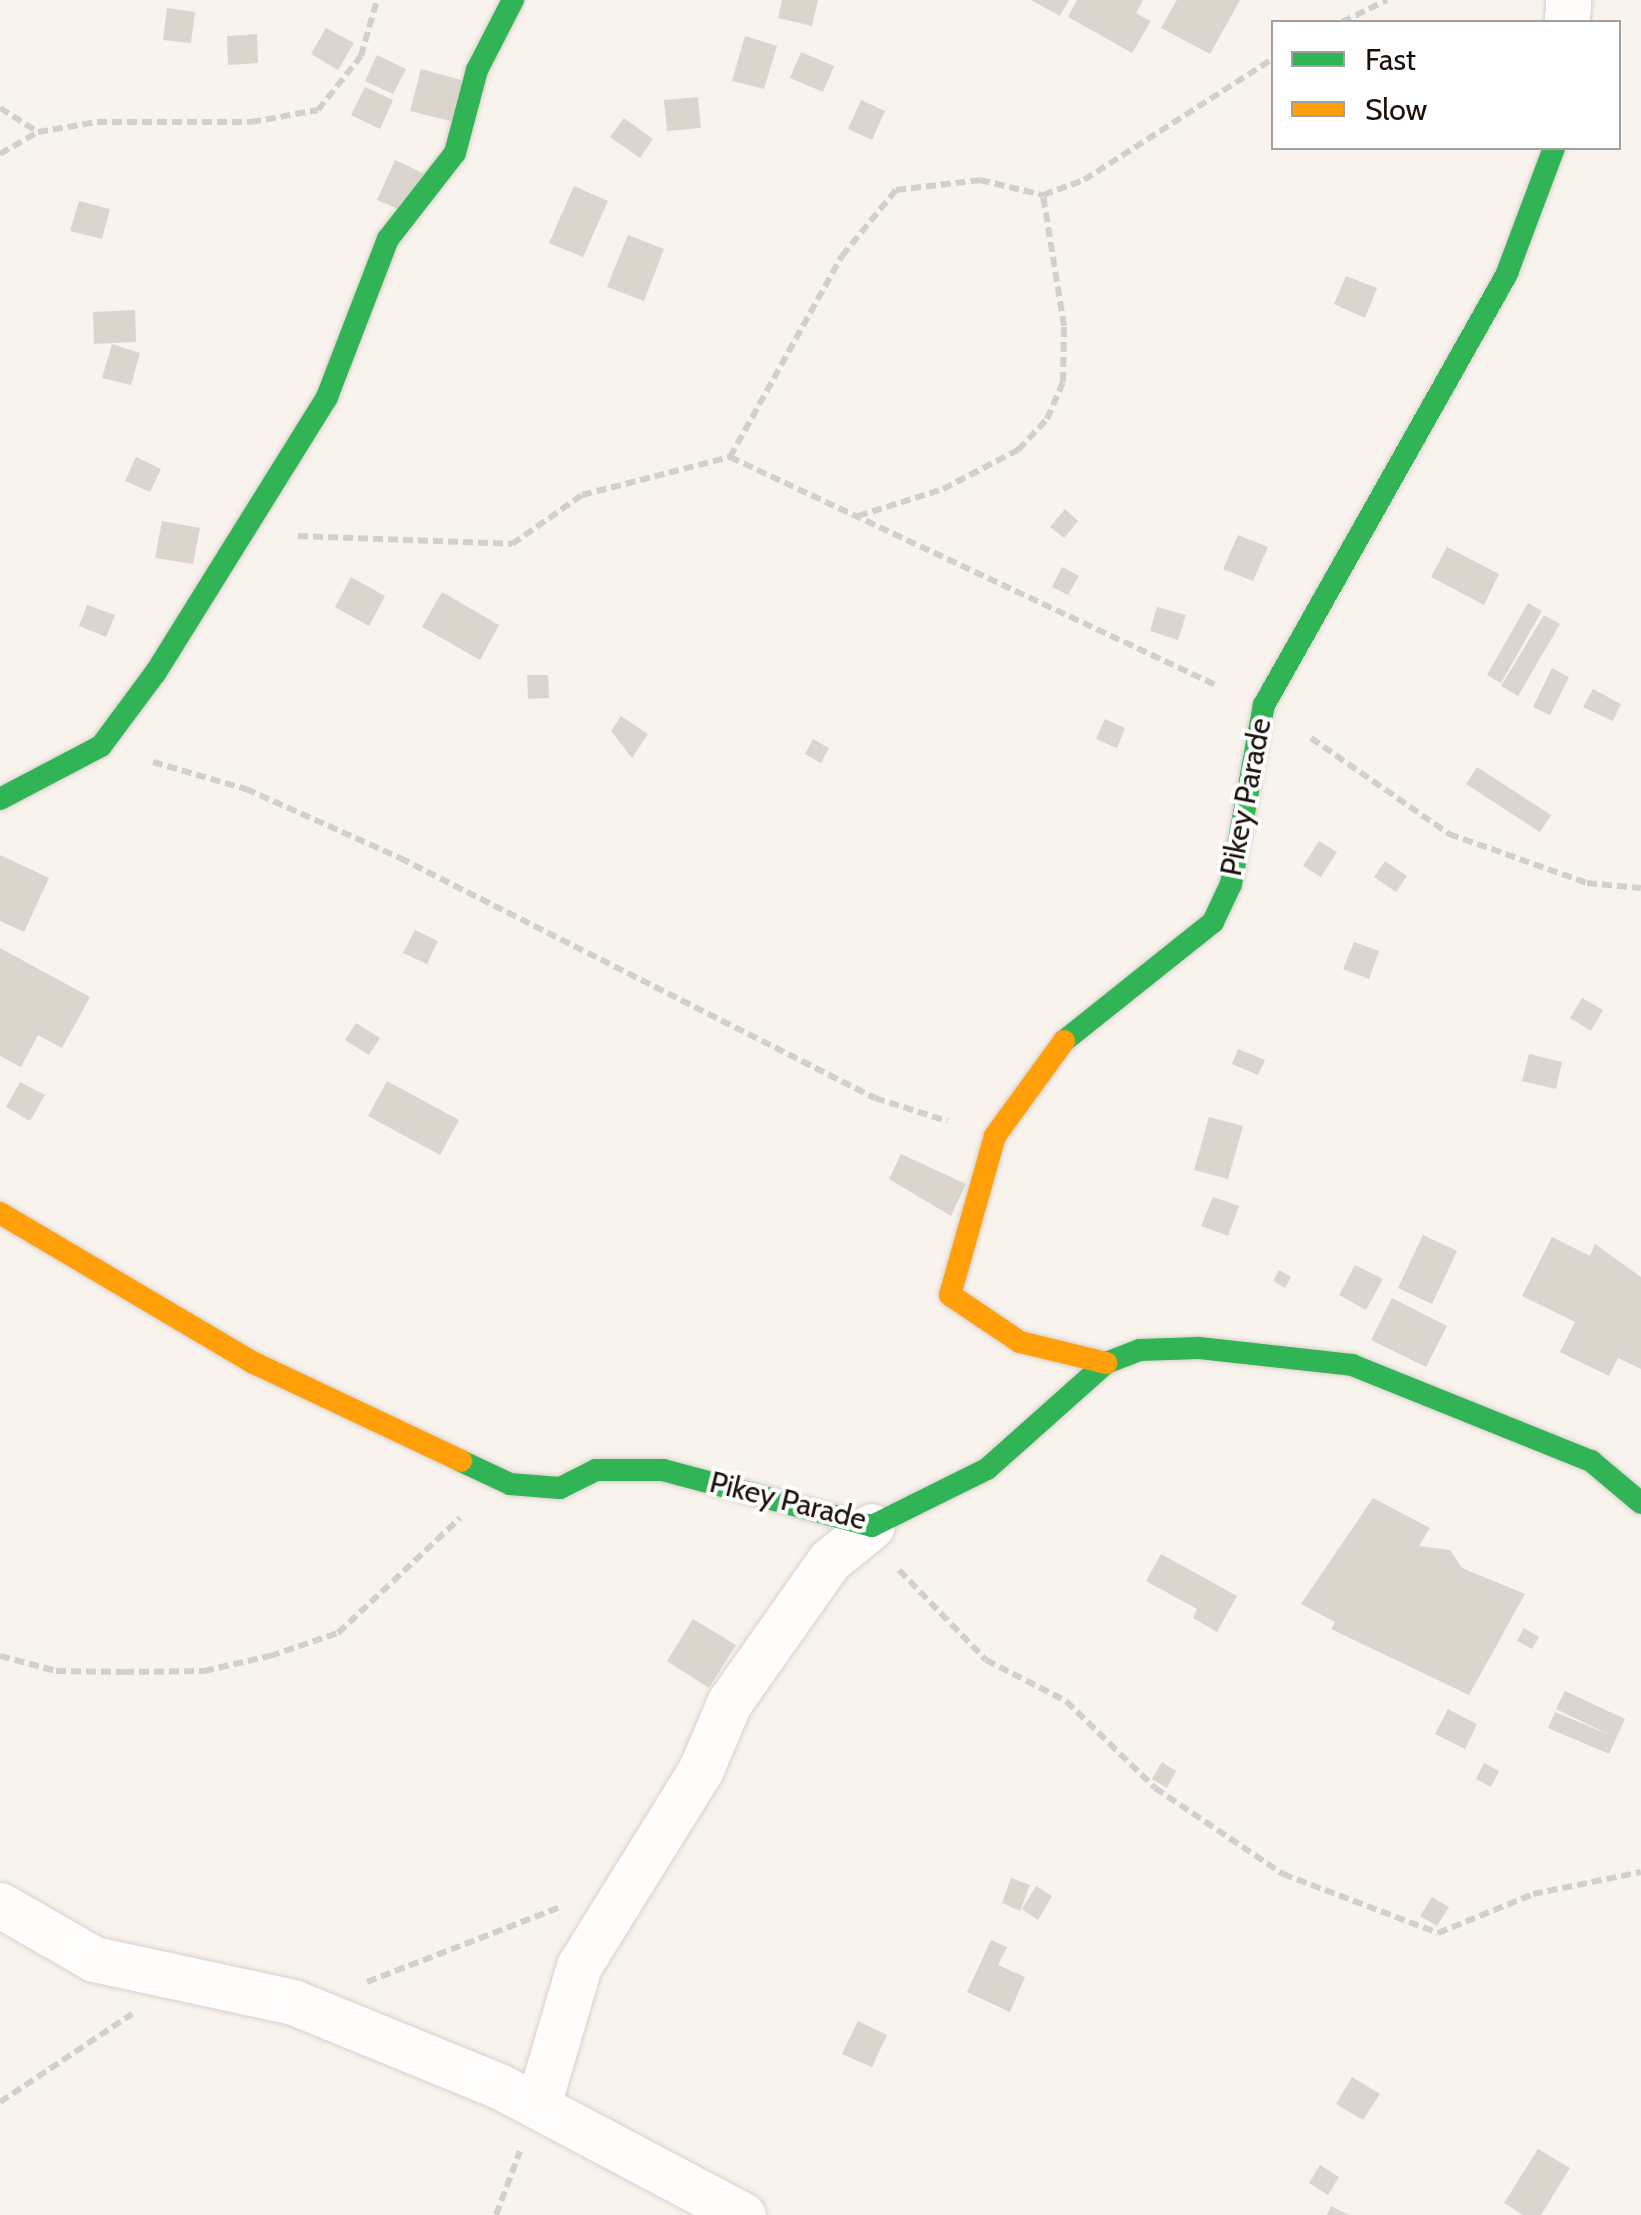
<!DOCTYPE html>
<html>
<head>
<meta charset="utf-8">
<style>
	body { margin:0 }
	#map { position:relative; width:1641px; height:2215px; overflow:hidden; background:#f9f3ee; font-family:Cabin,sans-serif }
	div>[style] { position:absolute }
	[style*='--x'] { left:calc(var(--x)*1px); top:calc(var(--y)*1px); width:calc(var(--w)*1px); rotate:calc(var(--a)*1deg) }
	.building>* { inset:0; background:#dbd5ce }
	.path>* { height:6px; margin-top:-3px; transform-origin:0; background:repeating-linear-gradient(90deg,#d2cfce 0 10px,transparent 0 15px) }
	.roads { filter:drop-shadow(0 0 2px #d8d0ca) drop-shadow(0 0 2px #d8d0ca) }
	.street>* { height:45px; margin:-22.5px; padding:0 22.5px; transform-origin:22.5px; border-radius:22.5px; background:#fefdfc }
	.fast>* { height:22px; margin:-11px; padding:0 11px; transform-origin:11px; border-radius:11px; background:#30b455 }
	.slow>* { height:22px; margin:-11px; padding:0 11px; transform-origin:11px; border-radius:11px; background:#ff9f0a }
	span { translate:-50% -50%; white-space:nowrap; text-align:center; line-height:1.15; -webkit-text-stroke:8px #fff; paint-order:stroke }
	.street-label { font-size:30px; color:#1a1009 }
	.legend { position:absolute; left:1271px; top:20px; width:350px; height:130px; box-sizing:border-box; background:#fff; border:2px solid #a39f9d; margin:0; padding:12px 18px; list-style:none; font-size:30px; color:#1a1009 }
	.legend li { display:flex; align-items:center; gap:20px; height:50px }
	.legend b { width:50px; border:2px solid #a39f9d }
</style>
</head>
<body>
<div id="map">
	<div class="building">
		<i style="clip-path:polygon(782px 0,818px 0,812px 26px,778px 18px)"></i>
		<i style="clip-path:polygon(1031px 0,1069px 0,1060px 16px)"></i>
		<i style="clip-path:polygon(1077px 0,1143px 0,1136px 13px,1151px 21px,1132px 53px,1068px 17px)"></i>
		<i style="clip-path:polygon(1177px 0,1240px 0,1210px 54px,1161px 28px)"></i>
		<i style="clip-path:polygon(167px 8px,195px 12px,191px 43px,163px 40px)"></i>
		<i style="clip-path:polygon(326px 28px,354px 43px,338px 70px,311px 54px)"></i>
		<i style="clip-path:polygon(257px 34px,258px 63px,228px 65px,227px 36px)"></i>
		<i style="clip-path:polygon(745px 36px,777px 46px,764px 89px,732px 81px)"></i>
		<i style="clip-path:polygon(801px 52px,834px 66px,823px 92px,790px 78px)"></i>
		<i style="clip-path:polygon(377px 55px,406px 69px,393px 94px,365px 81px)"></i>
		<i style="clip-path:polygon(421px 69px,465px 81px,454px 122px,410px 111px)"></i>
		<i style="clip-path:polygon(365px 87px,393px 100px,380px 129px,351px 115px)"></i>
		<i style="clip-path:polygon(698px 97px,701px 128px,667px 131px,664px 100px)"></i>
		<i style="clip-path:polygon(861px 100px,885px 111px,872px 140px,848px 129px)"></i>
		<i style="clip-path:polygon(624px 118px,653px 139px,640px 158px,610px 137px)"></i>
		<i style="clip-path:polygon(395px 160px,427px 175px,410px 214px,377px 200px)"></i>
		<i style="clip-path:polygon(574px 186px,608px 201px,583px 257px,549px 243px)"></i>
		<i style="clip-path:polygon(79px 201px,110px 209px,102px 239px,70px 231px)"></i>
		<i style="clip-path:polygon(628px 235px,664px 249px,644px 301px,607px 287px)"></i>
		<i style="clip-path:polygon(1346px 276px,1377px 288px,1365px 318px,1334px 304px)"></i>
		<i style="clip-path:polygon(135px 310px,136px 342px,94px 344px,93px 312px)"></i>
		<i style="clip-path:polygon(112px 344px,140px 353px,131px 385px,102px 378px)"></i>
		<i style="clip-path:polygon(136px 457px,161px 469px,150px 492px,125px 481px)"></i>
		<i style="clip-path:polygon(1065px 509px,1078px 521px,1064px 538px,1050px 527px)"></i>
		<i style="clip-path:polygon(162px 521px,200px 528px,193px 564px,155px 558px)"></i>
		<i style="clip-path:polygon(1238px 535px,1268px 547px,1253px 581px,1223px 569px)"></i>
		<i style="clip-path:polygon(1447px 547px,1499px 574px,1484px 605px,1431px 577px)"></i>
		<i style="clip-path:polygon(1062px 567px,1079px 576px,1068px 595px,1052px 587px)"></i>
		<i style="clip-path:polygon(351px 577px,385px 596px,369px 626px,335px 607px)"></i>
		<i style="clip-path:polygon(442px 592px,499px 625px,480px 660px,422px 627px)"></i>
		<i style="clip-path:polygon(1528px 603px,1542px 611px,1501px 683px,1487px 675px)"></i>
		<i style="clip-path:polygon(87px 605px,115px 615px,106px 637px,79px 626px)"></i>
		<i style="clip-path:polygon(1157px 607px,1186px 615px,1178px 640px,1150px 631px)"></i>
		<i style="clip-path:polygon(1544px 615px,1560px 624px,1518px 696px,1501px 686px)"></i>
		<i style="clip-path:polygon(1552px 668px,1569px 677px,1550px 715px,1533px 707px)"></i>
		<i style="clip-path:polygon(527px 675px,548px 675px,549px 698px,528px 699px)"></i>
		<i style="clip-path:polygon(1593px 689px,1621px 704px,1613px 721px,1583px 707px)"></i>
		<i style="clip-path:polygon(621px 716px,648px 734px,632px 758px,611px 731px)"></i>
		<i style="clip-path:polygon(1105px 719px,1125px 728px,1117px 748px,1096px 739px)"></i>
		<i style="clip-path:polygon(813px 739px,829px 748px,821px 763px,805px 754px)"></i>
		<i style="clip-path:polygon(1477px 767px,1551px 815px,1540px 832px,1466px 784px)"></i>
		<i style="clip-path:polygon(1319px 841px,1337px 852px,1321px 877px,1303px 866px)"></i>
		<i style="clip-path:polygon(0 855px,49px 878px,24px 932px,0 921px)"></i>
		<i style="clip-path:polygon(1385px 861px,1407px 876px,1396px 892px,1374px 877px)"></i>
		<i style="clip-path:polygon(415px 930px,438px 941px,427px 964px,403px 953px)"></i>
		<i style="clip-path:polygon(1354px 942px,1379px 951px,1369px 979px,1343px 969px)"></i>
		<i style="clip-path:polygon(0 948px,90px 997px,62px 1048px,38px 1035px,21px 1067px,0 1056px)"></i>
		<i style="clip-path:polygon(1582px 998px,1603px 1010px,1591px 1031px,1570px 1018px)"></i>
		<i style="clip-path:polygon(356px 1023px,380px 1038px,369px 1055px,345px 1040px)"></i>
		<i style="clip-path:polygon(1238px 1049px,1265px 1060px,1258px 1075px,1232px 1064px)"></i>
		<i style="clip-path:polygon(1529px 1054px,1562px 1062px,1556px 1089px,1522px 1081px)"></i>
		<i style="clip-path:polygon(387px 1081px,459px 1120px,440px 1155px,368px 1116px)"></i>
		<i style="clip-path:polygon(20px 1082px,45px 1095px,30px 1121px,6px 1107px)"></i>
		<i style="clip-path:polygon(1209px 1117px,1243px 1126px,1228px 1179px,1194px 1170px)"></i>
		<i style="clip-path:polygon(901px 1154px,966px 1184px,951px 1216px,889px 1179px)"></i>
		<i style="clip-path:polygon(1213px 1197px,1239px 1206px,1228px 1236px,1201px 1226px)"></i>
		<i style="clip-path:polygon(1423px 1235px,1457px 1251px,1432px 1304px,1398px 1288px)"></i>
		<i style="clip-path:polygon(1552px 1237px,1590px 1256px,1595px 1244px,1641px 1277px,1641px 1369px,1618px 1358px,1609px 1376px,1560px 1352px,1575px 1322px,1522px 1296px)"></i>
		<i style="clip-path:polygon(1355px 1265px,1383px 1279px,1366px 1310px,1339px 1295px)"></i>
		<i style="clip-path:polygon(1279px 1270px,1291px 1277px,1285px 1288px,1273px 1281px)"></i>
		<i style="clip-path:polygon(1392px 1298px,1447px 1326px,1426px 1367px,1371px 1340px)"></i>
		<i style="clip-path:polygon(1373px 1498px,1430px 1528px,1419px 1546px,1450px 1550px,1462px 1568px,1525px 1594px,1469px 1695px,1331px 1629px,1335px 1622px,1301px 1604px)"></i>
		<i style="clip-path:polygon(1161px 1554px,1237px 1596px,1217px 1632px,1193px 1618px,1197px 1609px,1146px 1581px)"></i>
		<i style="clip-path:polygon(693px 1619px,736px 1645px,709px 1688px,667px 1661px)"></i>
		<i style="clip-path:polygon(1524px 1628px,1539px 1637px,1532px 1649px,1517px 1641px)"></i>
		<i style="clip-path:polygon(1565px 1691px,1625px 1719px,1609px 1754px,1548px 1728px,1555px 1712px,1610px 1735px,1556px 1709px)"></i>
		<i style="clip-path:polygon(1448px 1709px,1477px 1724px,1465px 1749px,1435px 1734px)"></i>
		<i style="clip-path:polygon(1162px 1762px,1176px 1771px,1167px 1788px,1152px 1779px)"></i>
		<i style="clip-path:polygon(1484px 1763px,1499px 1771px,1491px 1787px,1476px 1779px)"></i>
		<i style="clip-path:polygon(1011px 1878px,1030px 1885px,1020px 1911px,1002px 1903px)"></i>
		<i style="clip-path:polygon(1036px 1886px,1052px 1896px,1038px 1920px,1022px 1909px)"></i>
		<i style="clip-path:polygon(1432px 1897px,1449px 1907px,1437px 1926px,1420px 1916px)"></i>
		<i style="clip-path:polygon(991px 1940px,1007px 1947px,998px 1965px,1025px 1977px,1010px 2012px,967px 1992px)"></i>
		<i style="clip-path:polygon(858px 2021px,887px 2035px,872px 2067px,842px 2054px)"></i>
		<i style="clip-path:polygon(1352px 2077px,1380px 2094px,1363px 2120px,1336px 2104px)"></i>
		<i style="clip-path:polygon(1538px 2149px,1570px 2168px,1541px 2215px,1523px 2215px,1504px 2203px)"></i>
		<i style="clip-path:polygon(1320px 2165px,1339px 2177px,1328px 2195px,1309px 2183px)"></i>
		<i style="clip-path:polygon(1331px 2206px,1349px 2215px,1327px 2215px)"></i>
	</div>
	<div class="path">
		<i style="--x:1342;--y:22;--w:50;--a:-26.1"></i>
		<i style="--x:0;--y:108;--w:45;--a:32.3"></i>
		<i style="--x:0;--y:154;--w:44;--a:-30.1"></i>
		<i style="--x:38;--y:132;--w:60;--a:-9.6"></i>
		<i style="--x:97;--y:122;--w:154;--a:0"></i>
		<i style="--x:251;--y:122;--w:68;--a:-10.2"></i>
		<i style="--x:318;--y:110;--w:69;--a:-51.5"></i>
		<i style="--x:361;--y:56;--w:58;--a:-74.1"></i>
		<i style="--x:730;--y:457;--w:230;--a:-60.9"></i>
		<i style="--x:842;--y:256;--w:85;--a:-50.7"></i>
		<i style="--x:896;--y:190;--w:85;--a:-6.8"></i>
		<i style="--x:980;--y:180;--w:65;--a:13.4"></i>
		<i style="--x:1043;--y:195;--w:44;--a:-20.1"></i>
		<i style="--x:1084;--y:180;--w:226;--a:-32.7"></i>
		<i style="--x:858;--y:516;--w:89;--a:-17.6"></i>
		<i style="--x:943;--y:489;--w:85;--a:-27.5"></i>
		<i style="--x:1018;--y:450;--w:42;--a:-46.9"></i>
		<i style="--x:1047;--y:419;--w:40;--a:-66.6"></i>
		<i style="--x:1063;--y:382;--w:56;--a:-89"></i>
		<i style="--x:1064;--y:326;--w:133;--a:-99.1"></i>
		<i style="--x:298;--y:536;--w:214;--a:2.1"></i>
		<i style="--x:512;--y:544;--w:85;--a:-35"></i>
		<i style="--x:582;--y:495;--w:153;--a:-14.4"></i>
		<i style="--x:730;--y:457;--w:539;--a:25.14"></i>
		<i style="--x:1311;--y:738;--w:168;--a:34.8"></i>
		<i style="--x:1449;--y:834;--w:146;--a:19.5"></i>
		<i style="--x:1587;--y:883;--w:54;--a:5.3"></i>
		<i style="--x:153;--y:762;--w:97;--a:16.2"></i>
		<i style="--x:246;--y:789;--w:169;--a:24.1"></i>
		<i style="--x:400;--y:858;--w:532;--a:26.81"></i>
		<i style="--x:875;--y:1098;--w:76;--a:17.7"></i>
		<i style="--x:899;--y:1570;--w:125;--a:46"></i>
		<i style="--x:986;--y:1660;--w:90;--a:27.1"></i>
		<i style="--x:1066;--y:1701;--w:124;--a:44.3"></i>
		<i style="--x:1155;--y:1788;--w:154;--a:33.9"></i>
		<i style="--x:1283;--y:1874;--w:166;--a:20.8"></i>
		<i style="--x:1438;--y:1933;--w:103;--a:-22.3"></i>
		<i style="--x:1533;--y:1894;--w:110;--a:-11.5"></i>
		<i style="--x:0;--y:1656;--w:58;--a:15"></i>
		<i style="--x:56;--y:1671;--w:68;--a:0.8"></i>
		<i style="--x:124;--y:1672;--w:80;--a:-0.7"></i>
		<i style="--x:204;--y:1671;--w:68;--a:-12.8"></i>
		<i style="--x:270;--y:1656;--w:72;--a:-18.7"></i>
		<i style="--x:338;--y:1633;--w:168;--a:-43.3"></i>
		<i style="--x:367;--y:1982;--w:207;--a:-21.2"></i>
		<i style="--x:0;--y:2102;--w:159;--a:-33.7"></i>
		<i style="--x:496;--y:2215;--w:68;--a:-69.4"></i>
	</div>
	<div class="roads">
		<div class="street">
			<i style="--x:1567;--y:22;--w:22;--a:-87"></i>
			<i style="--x:0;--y:1905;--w:108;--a:29.9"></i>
			<i style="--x:94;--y:1959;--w:204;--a:12.2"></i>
			<i style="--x:293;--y:2002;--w:222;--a:22.2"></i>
			<i style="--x:499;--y:2086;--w:276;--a:27.9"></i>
			<i style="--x:538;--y:2105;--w:145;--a:-73.6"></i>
			<i style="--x:579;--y:1966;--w:232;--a:-58.2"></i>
			<i style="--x:701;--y:1769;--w:72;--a:-67"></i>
			<i style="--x:729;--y:1703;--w:174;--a:-54.8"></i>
			<i style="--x:829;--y:1561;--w:55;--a:-39.1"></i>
		</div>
		<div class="fast">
			<i style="--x:0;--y:799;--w:114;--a:-27.7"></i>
			<i style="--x:101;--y:746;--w:92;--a:-53.4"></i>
			<i style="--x:156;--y:672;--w:324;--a:-58.1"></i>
			<i style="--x:327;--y:397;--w:169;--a:-68.9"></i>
			<i style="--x:388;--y:239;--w:109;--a:-52.1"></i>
			<i style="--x:455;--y:153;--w:86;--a:-75.2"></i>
			<i style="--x:477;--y:70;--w:79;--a:-62.8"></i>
			<i style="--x:1064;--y:1041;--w:191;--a:-38.6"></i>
			<i style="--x:1213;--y:922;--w:42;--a:-64.7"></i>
			<i style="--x:1231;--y:884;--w:182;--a:-79.6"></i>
			<i style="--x:1264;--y:705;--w:496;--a:-60.6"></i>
			<i style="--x:1507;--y:273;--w:134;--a:-69.4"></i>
			<i style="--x:461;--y:1461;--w:54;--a:25.1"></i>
			<i style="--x:510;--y:1484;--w:50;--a:4.6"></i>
			<i style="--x:560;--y:1488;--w:40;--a:-26.6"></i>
			<i style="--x:596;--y:1470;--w:67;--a:0"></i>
			<i style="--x:663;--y:1470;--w:216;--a:15"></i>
			<i style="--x:872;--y:1526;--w:128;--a:-26.4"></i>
			<i style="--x:987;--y:1469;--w:159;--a:-41.7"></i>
			<i style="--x:1106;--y:1363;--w:36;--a:-21"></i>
			<i style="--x:1140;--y:1350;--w:59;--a:-1.9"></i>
			<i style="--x:1199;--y:1348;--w:154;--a:6.3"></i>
			<i style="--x:1352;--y:1365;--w:258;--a:21.9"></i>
			<i style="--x:1591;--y:1461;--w:65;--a:40"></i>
		</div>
		<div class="slow">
			<i style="--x:1064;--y:1041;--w:117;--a:126"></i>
			<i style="--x:995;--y:1136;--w:165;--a:105.8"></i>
			<i style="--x:950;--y:1295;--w:84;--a:33.9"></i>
			<i style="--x:1020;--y:1342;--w:89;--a:13.7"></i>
			<i style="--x:0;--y:1213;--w:295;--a:30.6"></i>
			<i style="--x:254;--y:1363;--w:229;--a:25.3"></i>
		</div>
	</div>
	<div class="street-label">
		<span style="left:1246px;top:797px;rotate:-79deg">Pikey Parade</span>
		<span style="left:788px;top:1501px;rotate:14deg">Pikey Parade</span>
	</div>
	<ul class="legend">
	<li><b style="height:12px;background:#30b455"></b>Fast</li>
	<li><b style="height:12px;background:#ff9f0a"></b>Slow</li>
	</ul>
</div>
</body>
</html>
